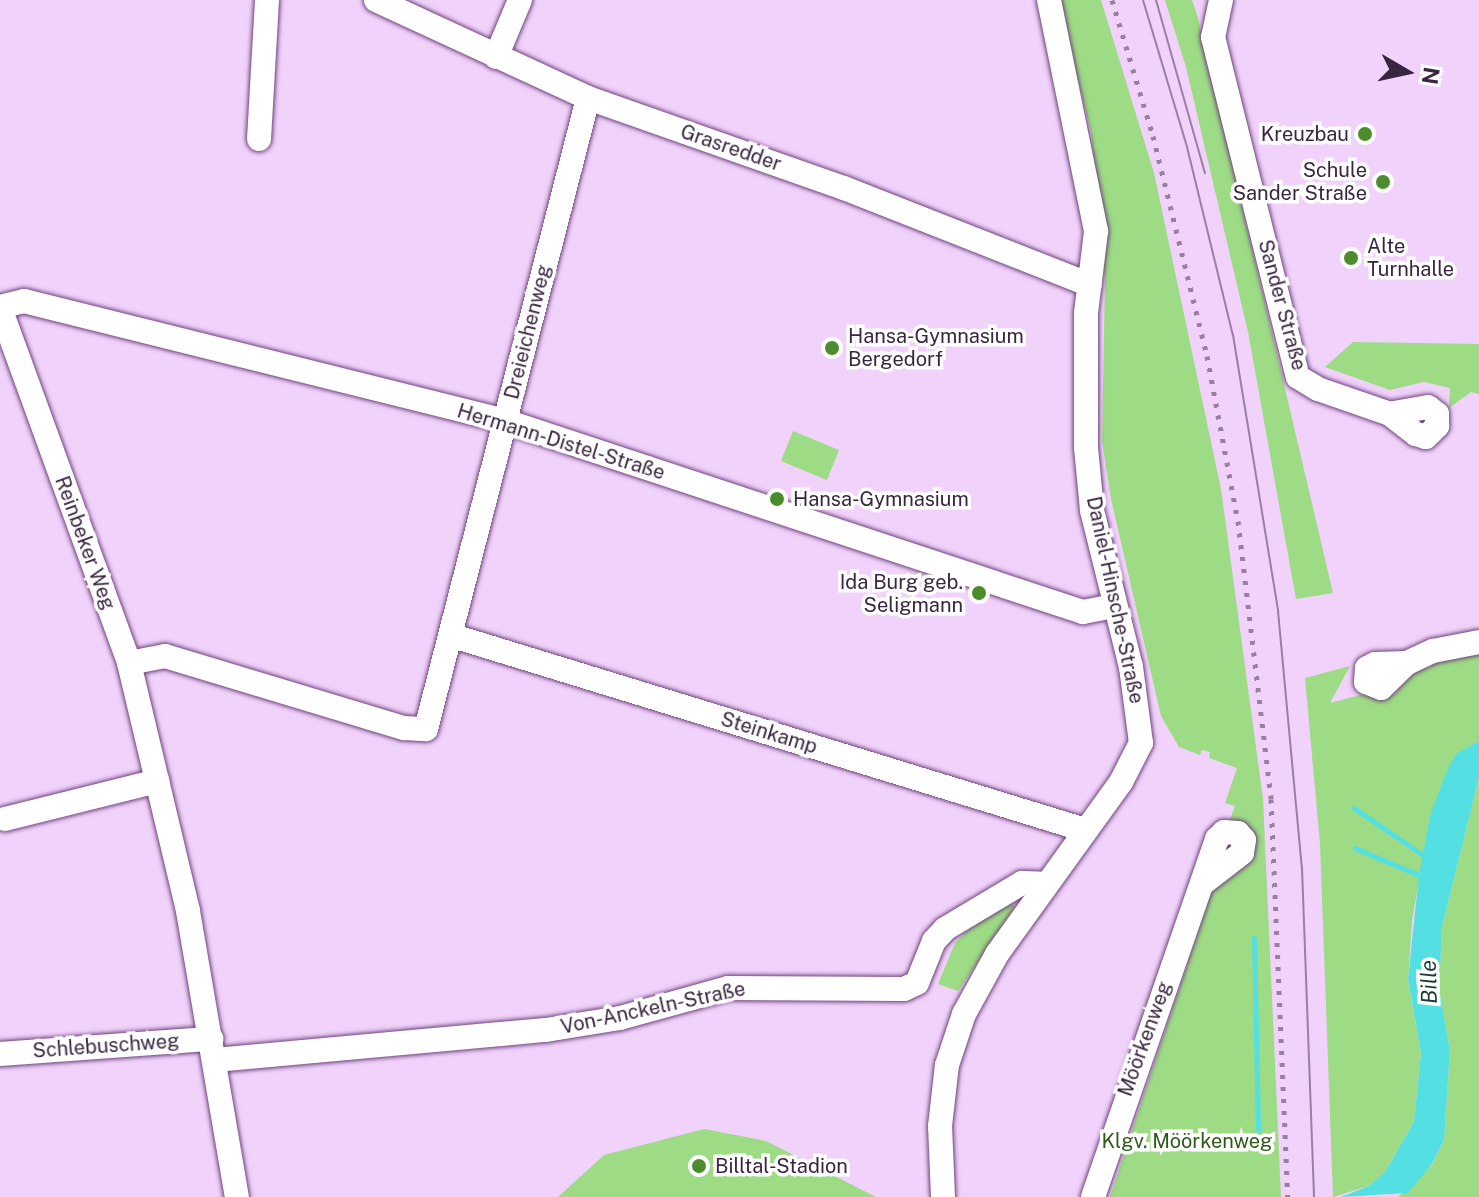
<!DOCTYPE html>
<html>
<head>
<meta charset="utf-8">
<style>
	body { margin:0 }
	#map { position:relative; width:1479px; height:1197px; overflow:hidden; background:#f0d2fb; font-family:"Public Sans",sans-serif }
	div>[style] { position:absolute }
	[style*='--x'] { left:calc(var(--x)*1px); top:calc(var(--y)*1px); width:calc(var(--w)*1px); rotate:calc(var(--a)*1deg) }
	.green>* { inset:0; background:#9ddb84 }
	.water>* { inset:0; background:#54e0e3 }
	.stream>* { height:5px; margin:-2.5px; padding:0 2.5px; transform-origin:2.5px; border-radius:2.5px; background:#54e0e3 }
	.roads { filter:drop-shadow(0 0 2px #70437f) drop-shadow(0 0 2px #70437f) }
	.minor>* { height:24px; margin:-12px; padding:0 12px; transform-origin:12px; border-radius:12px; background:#fff }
	.tram>* { height:2px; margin:-1px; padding:0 1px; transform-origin:1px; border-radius:1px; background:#997fa2 }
	.rail>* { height:5px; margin-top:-2.5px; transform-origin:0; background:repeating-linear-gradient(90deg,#997fa2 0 4px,transparent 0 12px) }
	.dots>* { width:22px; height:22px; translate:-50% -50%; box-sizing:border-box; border:4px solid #fff; border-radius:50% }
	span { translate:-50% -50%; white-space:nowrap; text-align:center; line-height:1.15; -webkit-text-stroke:7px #fff; paint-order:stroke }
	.poi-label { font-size:20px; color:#392540 }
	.right { translate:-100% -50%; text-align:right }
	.left { translate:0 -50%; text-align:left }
	.street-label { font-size:20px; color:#392540 }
	.park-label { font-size:20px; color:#2e5918 }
	.water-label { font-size:22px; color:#1c393a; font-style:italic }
	.north { position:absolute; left:1367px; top:32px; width:80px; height:80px; -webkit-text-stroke:6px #fff; paint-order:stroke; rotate:99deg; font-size:22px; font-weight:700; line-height:32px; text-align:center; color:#392540 }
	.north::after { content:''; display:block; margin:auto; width:28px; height:36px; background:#392540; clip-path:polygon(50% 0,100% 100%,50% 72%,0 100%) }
</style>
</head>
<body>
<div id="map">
	<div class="green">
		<i style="clip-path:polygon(1058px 0,1101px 0,1154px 173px,1221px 489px,1263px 799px,1281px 1197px,1110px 1197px,1213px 887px,1249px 858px,1229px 822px,1235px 806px,1225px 803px,1237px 768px,1209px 758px,1210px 752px,1202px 750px,1200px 755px,1179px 747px,1161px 716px,1111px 499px,1102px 441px,1105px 281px,1091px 132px)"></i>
		<i style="clip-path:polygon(1165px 0,1192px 0,1198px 18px,1333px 593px,1296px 599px,1248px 332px,1186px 67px)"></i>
		<i style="clip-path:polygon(1353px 342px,1479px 344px,1479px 394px,1471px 392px,1449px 408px,1450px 388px,1424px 382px,1390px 390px,1325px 367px)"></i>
		<i style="clip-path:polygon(793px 431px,839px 450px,827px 480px,781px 461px)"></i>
		<i style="clip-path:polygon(1479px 655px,1479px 741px,1457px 753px,1430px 816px,1412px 921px,1408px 980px,1421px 1053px,1414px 1122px,1385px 1172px,1369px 1186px,1333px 1197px,1320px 844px,1305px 678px,1350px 666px,1330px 703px,1364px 694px,1378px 698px,1394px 694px,1416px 669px,1432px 661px)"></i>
		<i style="clip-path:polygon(1479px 777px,1479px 1197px,1398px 1197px,1432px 1165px,1444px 1140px,1450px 1050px,1439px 989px,1442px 927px)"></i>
		<i style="clip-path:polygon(1011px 903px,1015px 907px,958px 991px,938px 984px,955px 943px,970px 928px)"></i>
		<i style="clip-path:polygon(704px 1129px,766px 1141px,876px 1197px,558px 1197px,604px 1155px)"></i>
	</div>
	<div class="water">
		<i style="clip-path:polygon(1479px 741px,1479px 777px,1442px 927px,1439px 989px,1450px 1050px,1444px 1140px,1432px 1164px,1408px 1193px,1341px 1197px,1369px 1186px,1385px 1172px,1414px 1122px,1421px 1053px,1408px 979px,1419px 875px,1430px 816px,1447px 770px,1457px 753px)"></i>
	</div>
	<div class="stream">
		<i style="--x:1354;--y:808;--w:83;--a:34.3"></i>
		<i style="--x:1355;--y:848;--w:69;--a:22.9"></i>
		<i style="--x:1254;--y:938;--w:192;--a:88.8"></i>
	</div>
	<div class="roads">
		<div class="minor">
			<i style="--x:376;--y:0;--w:234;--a:24.8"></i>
			<i style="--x:588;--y:98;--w:271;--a:19.4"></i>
			<i style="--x:844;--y:188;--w:264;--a:21.5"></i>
			<i style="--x:1221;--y:0;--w:38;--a:102"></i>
			<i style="--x:1213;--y:37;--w:350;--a:76"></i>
			<i style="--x:1298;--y:377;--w:23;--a:31"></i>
			<i style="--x:1318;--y:389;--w:76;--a:19.1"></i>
			<i style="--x:1390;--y:414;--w:33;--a:38"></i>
			<i style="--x:1416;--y:434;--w:10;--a:17"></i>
			<i style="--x:1426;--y:437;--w:16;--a:-45"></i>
			<i style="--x:1437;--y:426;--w:12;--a:-90"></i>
			<i style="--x:1437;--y:414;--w:11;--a:-142"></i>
			<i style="--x:1428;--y:407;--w:39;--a:170"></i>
			<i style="--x:496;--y:57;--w:62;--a:-67.2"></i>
			<i style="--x:259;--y:139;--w:139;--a:-86.7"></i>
			<i style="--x:0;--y:307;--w:25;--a:-14"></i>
			<i style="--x:24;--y:301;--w:496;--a:14"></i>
			<i style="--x:505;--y:421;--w:609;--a:18.29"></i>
			<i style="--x:1083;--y:612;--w:32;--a:-11"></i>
			<i style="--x:0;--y:308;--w:378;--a:70"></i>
			<i style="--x:129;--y:663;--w:255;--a:76.6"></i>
			<i style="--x:188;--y:911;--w:290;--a:80.3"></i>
			<i style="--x:453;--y:636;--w:661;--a:17.06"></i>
			<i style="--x:129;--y:663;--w:37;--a:-11"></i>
			<i style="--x:165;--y:656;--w:250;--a:16.8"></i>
			<i style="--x:404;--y:728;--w:22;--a:3"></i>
			<i style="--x:426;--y:729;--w:651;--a:-75.6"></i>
			<i style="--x:1407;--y:663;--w:32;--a:178"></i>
			<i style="--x:1375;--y:664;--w:9;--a:153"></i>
			<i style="--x:1367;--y:668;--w:14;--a:94"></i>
			<i style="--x:1366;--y:682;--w:16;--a:22"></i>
			<i style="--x:1381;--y:688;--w:36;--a:-44"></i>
			<i style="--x:1407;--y:663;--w:29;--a:-25"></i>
			<i style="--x:1433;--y:651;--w:47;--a:-11.1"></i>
			<i style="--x:5;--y:819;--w:157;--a:-14"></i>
			<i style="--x:0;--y:1054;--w:212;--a:-4.1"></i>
			<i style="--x:215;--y:1060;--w:332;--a:-5.2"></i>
			<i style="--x:546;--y:1030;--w:75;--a:-9.2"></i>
			<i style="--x:620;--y:1018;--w:112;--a:-15.5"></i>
			<i style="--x:728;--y:988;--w:176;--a:0.3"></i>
			<i style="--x:904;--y:989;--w:14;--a:-25"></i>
			<i style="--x:917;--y:983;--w:45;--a:-68"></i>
			<i style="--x:934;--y:941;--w:16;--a:-47"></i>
			<i style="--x:945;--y:929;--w:90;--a:-30.9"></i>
			<i style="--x:1022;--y:883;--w:23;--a:2"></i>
			<i style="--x:943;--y:1197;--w:71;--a:-92.4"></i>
			<i style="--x:940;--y:1126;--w:61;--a:-83.5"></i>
			<i style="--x:947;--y:1065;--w:54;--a:-71.6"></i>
			<i style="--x:964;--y:1014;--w:68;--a:-61.2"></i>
			<i style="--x:997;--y:954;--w:212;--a:-54.2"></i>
			<i style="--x:1121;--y:782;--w:44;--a:-62.9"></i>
			<i style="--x:1141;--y:743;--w:77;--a:-97.5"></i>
			<i style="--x:1131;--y:667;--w:162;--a:-104"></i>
			<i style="--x:1092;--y:510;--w:62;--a:-95.5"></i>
			<i style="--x:1086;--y:448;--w:135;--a:-90"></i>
			<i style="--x:1086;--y:313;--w:83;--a:-83"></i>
			<i style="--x:1096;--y:231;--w:236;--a:-101.5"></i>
			<i style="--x:1093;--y:1197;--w:379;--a:-70.9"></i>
			<i style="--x:1217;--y:839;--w:10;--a:-45"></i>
			<i style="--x:1224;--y:832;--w:14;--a:4"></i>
			<i style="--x:1238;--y:833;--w:9;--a:49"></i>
			<i style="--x:1244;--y:840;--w:13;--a:99"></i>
			<i style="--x:1242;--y:853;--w:49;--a:142.4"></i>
		</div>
	</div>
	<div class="tram">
		<i style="--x:1143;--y:0;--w:153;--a:73.3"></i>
		<i style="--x:1187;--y:147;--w:194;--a:76.3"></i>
		<i style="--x:1233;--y:335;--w:280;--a:80.7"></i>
		<i style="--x:1278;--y:611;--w:258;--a:84.7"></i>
		<i style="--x:1302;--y:868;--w:329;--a:87.9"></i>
		<i style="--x:1156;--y:0;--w:180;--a:74.2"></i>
	</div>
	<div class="rail">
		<i style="--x:1112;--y:0;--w:142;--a:73.2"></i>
		<i style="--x:1153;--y:136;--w:227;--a:76.2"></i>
		<i style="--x:1207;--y:356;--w:168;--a:79.4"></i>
		<i style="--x:1238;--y:521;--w:280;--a:83.2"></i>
		<i style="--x:1271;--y:799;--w:398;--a:87.6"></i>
	</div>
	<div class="dots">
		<i style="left:1365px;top:134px;background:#4c8c2d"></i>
		<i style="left:1383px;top:182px;background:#4c8c2d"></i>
		<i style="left:1351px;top:258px;background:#4c8c2d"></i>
		<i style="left:832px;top:348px;background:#4c8c2d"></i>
		<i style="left:777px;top:499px;background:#4c8c2d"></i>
		<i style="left:979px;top:593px;background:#4c8c2d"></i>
		<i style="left:699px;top:1166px;background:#4c8c2d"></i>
	</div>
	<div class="poi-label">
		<span class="right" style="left:1349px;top:134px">Kreuzbau</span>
		<span class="right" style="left:1367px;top:182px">Schule<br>Sander Straße</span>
		<span class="left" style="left:1367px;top:258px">Alte<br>Turnhalle</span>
		<span class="left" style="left:848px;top:348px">Hansa-Gymnasium<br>Bergedorf</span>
		<span class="left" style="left:793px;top:499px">Hansa-Gymnasium</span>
		<span class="right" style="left:963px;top:594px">Ida Burg geb.<br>Seligmann</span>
		<span class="left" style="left:715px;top:1166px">Billtal-Stadion</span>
	</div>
	<div class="street-label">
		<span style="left:731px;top:148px;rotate:19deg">Grasredder</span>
		<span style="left:1282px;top:305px;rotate:75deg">Sander Straße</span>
		<span style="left:528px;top:332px;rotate:-76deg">Dreieichenweg</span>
		<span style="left:561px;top:442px;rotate:17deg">Hermann-Distel-Straße</span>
		<span style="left:85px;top:543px;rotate:70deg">Reinbeker Weg</span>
		<span style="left:1115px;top:600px;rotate:78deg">Daniel-Hinsche-Straße</span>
		<span style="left:769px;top:733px;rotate:17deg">Steinkamp</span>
		<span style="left:653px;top:1008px;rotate:-12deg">Von-Anckeln-Straße</span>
		<span style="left:1145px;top:1039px;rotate:-70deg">Möörkenweg</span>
		<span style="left:106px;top:1046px;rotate:-4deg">Schlebuschweg</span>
	</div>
	<div class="park-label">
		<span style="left:1187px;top:1141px">Klgv. Möörkenweg</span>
	</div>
	<div class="water-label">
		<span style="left:1429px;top:982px;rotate:-92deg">Bille</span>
	</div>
	<div class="north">N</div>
</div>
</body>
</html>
